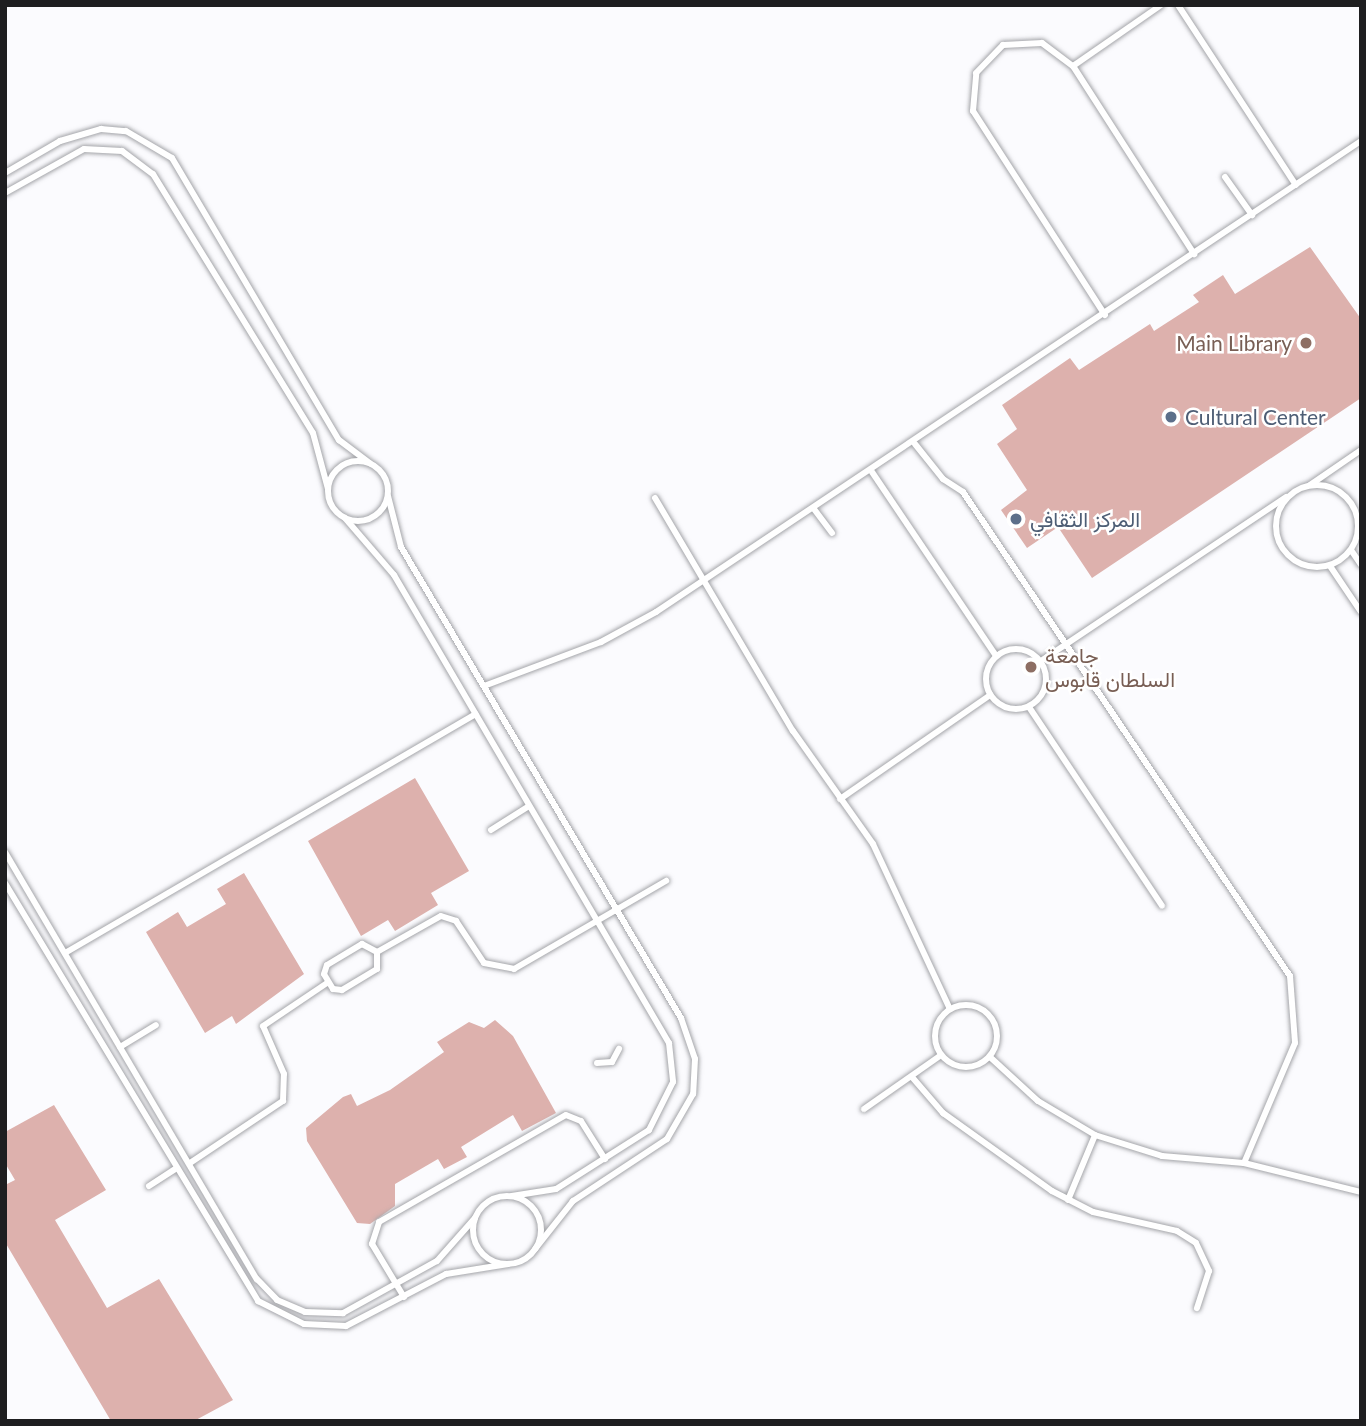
<!DOCTYPE html>
<html>
<head>
<meta charset="utf-8">
<style>
	body { margin:0 }
	#map { position:relative; width:1366px; height:1426px; overflow:hidden; background:#fbfbfe; font-family:Lato,Vazirmatn,sans-serif }
	div>[style] { position:absolute }
	[style*='--x'] { left:calc(var(--x)*1px); top:calc(var(--y)*1px); width:calc(var(--w)*1px); rotate:calc(var(--a)*1deg) }
	.building>* { inset:0; background:#ddb1ad }
	.roads { filter:drop-shadow(0 0 2px #a4a5a9) drop-shadow(0 0 2px #a4a5a9) }
	.lane>* { height:6px; margin:-3px; padding:0 3px; transform-origin:3px; border-radius:3px; background:#fff }
	.lane>.ring { margin:-3px; padding:0; box-sizing:content-box; background:none; border:6px solid #fff; border-radius:50% }
	.dots>* { width:19px; height:19px; translate:-50% -50%; box-sizing:border-box; border:4px solid #fff; border-radius:50% }
	span { translate:-50% -50%; white-space:nowrap; text-align:center; line-height:1.15; -webkit-text-stroke:5px #fff; paint-order:stroke }
	.education-label { font-size:21px; color:#785e54 }
	.right { translate:-100% -50%; text-align:right }
	.left { translate:0 -50%; text-align:left }
	.service-label { font-size:21px; color:#4e5e75 }
	.frame { position:absolute; inset:0; border:7px solid #1e1e20; pointer-events:none }
</style>
</head>
<body>
<div id="map">
	<div class="building">
		<i style="clip-path:polygon(1310px 247px,1361px 319px,1361px 398px,1092px 578px,1058px 527px,1027px 548px,1001px 510px,1027px 490px,997px 444px,1017px 429px,1002px 405px,1070px 358px,1079px 370px,1150px 324px,1154px 331px,1199px 302px,1193px 295px,1223px 275px,1235px 294px)"></i>
		<i style="clip-path:polygon(415px 778px,469px 871px,431px 893px,438px 905px,395px 931px,388px 920px,361px 936px,308px 841px)"></i>
		<i style="clip-path:polygon(244px 873px,304px 974px,236px 1024px,232px 1016px,205px 1033px,146px 932px,178px 912px,187px 927px,226px 904px,217px 889px)"></i>
		<i style="clip-path:polygon(495px 1020px,513px 1036px,556px 1113px,522px 1131px,513px 1115px,461px 1147px,467px 1157px,444px 1169px,438px 1159px,395px 1184px,395px 1206px,370px 1224px,357px 1223px,307px 1141px,306px 1128px,343px 1097px,351px 1094px,357px 1106px,390px 1090px,444px 1052px,437px 1042px,469px 1022px,484px 1028px)"></i>
		<i style="clip-path:polygon(54px 1105px,106px 1190px,55px 1220px,107px 1308px,159px 1279px,233px 1400px,194px 1421px,111px 1421px,5px 1242px,5px 1185px,15px 1180px,5px 1163px,5px 1132px)"></i>
	</div>
	<div class="roads">
		<div class="lane">
			<i style="--x:1178;--y:5;--w:215;--a:56.8"></i>
			<i style="--x:1073;--y:66;--w:107;--a:-34.7"></i>
			<i style="--x:5;--y:173;--w:64;--a:-30.2"></i>
			<i style="--x:60;--y:141;--w:43;--a:-16.3"></i>
			<i style="--x:101;--y:129;--w:25;--a:5"></i>
			<i style="--x:126;--y:131;--w:53;--a:30.4"></i>
			<i style="--x:172;--y:158;--w:328;--a:59.4"></i>
			<i style="--x:339;--y:440;--w:39;--a:37"></i>
			<i style="--x:1225;--y:177;--w:47;--a:54.6"></i>
			<i style="--x:5;--y:193;--w:90;--a:-29.1"></i>
			<i style="--x:84;--y:149;--w:38;--a:3"></i>
			<i style="--x:122;--y:151;--w:39;--a:37"></i>
			<i style="--x:153;--y:174;--w:304;--a:58.3"></i>
			<i style="--x:313;--y:433;--w:58;--a:75"></i>
			<i style="--x:1105;--y:315;--w:243;--a:-122.9"></i>
			<i style="--x:973;--y:111;--w:38;--a:-85"></i>
			<i style="--x:976;--y:73;--w:39;--a:-46"></i>
			<i style="--x:1003;--y:45;--w:39;--a:-3"></i>
			<i style="--x:1042;--y:43;--w:39;--a:37"></i>
			<i style="--x:1073;--y:66;--w:224;--a:57.2"></i>
			<i style="--x:915;--y:444;--w:45;--a:51.3"></i>
			<i style="--x:943;--y:479;--w:24;--a:33"></i>
			<i style="--x:963;--y:492;--w:584;--a:55.96"></i>
			<i style="--x:1290;--y:976;--w:67;--a:85.7"></i>
			<i style="--x:1295;--y:1043;--w:130;--a:113"></i>
			<i class="ring" style="left:328px;top:461px;width:54px;height:54px"></i>
			<i style="--x:872;--y:472;--w:222;--a:56"></i>
			<i class="ring" style="left:1276px;top:485px;width:76px;height:76px"></i>
			<i style="--x:1310;--y:485;--w:62;--a:-34.5"></i>
			<i style="--x:388;--y:496;--w:53;--a:75.7"></i>
			<i style="--x:401;--y:547;--w:548;--a:59.27"></i>
			<i style="--x:681;--y:1018;--w:43;--a:71.1"></i>
			<i style="--x:695;--y:1059;--w:35;--a:93"></i>
			<i style="--x:693;--y:1094;--w:52;--a:120"></i>
			<i style="--x:667;--y:1139;--w:113;--a:146.6"></i>
			<i style="--x:573;--y:1201;--w:61;--a:128.4"></i>
			<i style="--x:655;--y:498;--w:271;--a:59.4"></i>
			<i style="--x:793;--y:731;--w:138;--a:54.7"></i>
			<i style="--x:873;--y:844;--w:182;--a:65"></i>
			<i style="--x:814;--y:509;--w:30;--a:53"></i>
			<i style="--x:345;--y:518;--w:75;--a:49.3"></i>
			<i style="--x:394;--y:575;--w:543;--a:59.56"></i>
			<i style="--x:669;--y:1043;--w:39;--a:84"></i>
			<i style="--x:673;--y:1082;--w:54;--a:116.6"></i>
			<i style="--x:649;--y:1130;--w:110;--a:147.6"></i>
			<i style="--x:556;--y:1189;--w:45;--a:171"></i>
			<i style="--x:1351;--y:550;--w:18;--a:56"></i>
			<i style="--x:1330;--y:566;--w:55;--a:56"></i>
			<i class="ring" style="left:986px;top:649px;width:54px;height:54px"></i>
			<i style="--x:1041;--y:661;--w:295;--a:-33.8"></i>
			<i style="--x:484;--y:686;--w:125;--a:-20.6"></i>
			<i style="--x:601;--y:642;--w:63;--a:-28.6"></i>
			<i style="--x:656;--y:612;--w:848;--a:-33.75"></i>
			<i style="--x:1029;--y:707;--w:239;--a:56.2"></i>
			<i style="--x:840;--y:799;--w:183;--a:-34.7"></i>
			<i style="--x:491;--y:830;--w:45;--a:-32.3"></i>
			<i style="--x:5;--y:852;--w:496;--a:59.5"></i>
			<i style="--x:257;--y:1279;--w:29;--a:46"></i>
			<i style="--x:277;--y:1300;--w:30;--a:23"></i>
			<i style="--x:305;--y:1312;--w:38;--a:2"></i>
			<i style="--x:343;--y:1313;--w:107;--a:-29"></i>
			<i style="--x:437;--y:1261;--w:57;--a:-48.5"></i>
			<i style="--x:5;--y:883;--w:489;--a:58.8"></i>
			<i style="--x:258;--y:1301;--w:51;--a:26.6"></i>
			<i style="--x:304;--y:1324;--w:42;--a:2.7"></i>
			<i style="--x:346;--y:1326;--w:113;--a:-27.5"></i>
			<i style="--x:446;--y:1274;--w:63;--a:-9.2"></i>
			<i style="--x:362;--y:944;--w:17;--a:28"></i>
			<i style="--x:377;--y:952;--w:17;--a:90"></i>
			<i style="--x:377;--y:969;--w:41;--a:149"></i>
			<i style="--x:342;--y:990;--w:9;--a:-174"></i>
			<i style="--x:333;--y:989;--w:17;--a:-121"></i>
			<i style="--x:324;--y:974;--w:9;--a:-72"></i>
			<i style="--x:327;--y:965;--w:41;--a:-31"></i>
			<i style="--x:377;--y:952;--w:73;--a:-29.4"></i>
			<i style="--x:441;--y:916;--w:16;--a:18"></i>
			<i style="--x:456;--y:921;--w:50;--a:56.3"></i>
			<i style="--x:484;--y:963;--w:31;--a:11"></i>
			<i style="--x:514;--y:969;--w:176;--a:-30.1"></i>
			<i style="--x:65;--y:953;--w:475;--a:-30.2"></i>
			<i class="ring" style="left:935px;top:1005px;width:56px;height:56px"></i>
			<i style="--x:120;--y:1047;--w:42;--a:-31.4"></i>
			<i style="--x:990;--y:1057;--w:65;--a:42.5"></i>
			<i style="--x:1038;--y:1101;--w:66;--a:30.8"></i>
			<i style="--x:1095;--y:1135;--w:70;--a:17.4"></i>
			<i style="--x:1162;--y:1156;--w:82;--a:4.9"></i>
			<i style="--x:1244;--y:1163;--w:121;--a:13.9"></i>
			<i style="--x:597;--y:1063;--w:15;--a:-4"></i>
			<i style="--x:612;--y:1062;--w:15;--a:-62"></i>
			<i style="--x:912;--y:1077;--w:48;--a:49.3"></i>
			<i style="--x:943;--y:1113;--w:134;--a:35.6"></i>
			<i style="--x:1052;--y:1191;--w:46;--a:27.1"></i>
			<i style="--x:1093;--y:1212;--w:86;--a:12.7"></i>
			<i style="--x:1177;--y:1231;--w:22;--a:32"></i>
			<i style="--x:1196;--y:1243;--w:31;--a:65"></i>
			<i style="--x:1209;--y:1271;--w:39;--a:108"></i>
			<i style="--x:864;--y:1109;--w:94;--a:-35"></i>
			<i style="--x:190;--y:1163;--w:112;--a:-33.7"></i>
			<i style="--x:283;--y:1101;--w:27;--a:-88"></i>
			<i style="--x:284;--y:1074;--w:52;--a:-113.6"></i>
			<i style="--x:263;--y:1026;--w:77;--a:-33.9"></i>
			<i style="--x:149;--y:1186;--w:31;--a:-33"></i>
			<i class="ring" style="left:473px;top:1196px;width:62px;height:62px"></i>
			<i style="--x:1068;--y:1200;--w:70;--a:-67.4"></i>
			<i style="--x:404;--y:1297;--w:62;--a:-121.1"></i>
			<i style="--x:372;--y:1244;--w:23;--a:-72"></i>
			<i style="--x:379;--y:1222;--w:215;--a:-29.8"></i>
			<i style="--x:566;--y:1115;--w:16;--a:22"></i>
			<i style="--x:581;--y:1121;--w:45;--a:57.7"></i>
		</div>
	</div>
	<div class="dots">
		<i style="left:1306px;top:343px;background:#8d6e63"></i>
		<i style="left:1171px;top:417px;background:#5c6f8a"></i>
		<i style="left:1016px;top:519px;background:#5c6f8a"></i>
		<i style="left:1031px;top:667px;background:#8d6e63"></i>
	</div>
	<div class="education-label">
		<span class="right" style="left:1292px;top:343px">Main Library</span>
		<span class="left" style="left:1045px;top:667px">جامعة<br>السلطان قابوس</span>
	</div>
	<div class="service-label">
		<span class="left" style="left:1185px;top:417px">Cultural Center</span>
		<span class="left" style="left:1030px;top:519px">المركز الثقافي</span>
	</div>
	<div class="frame"></div>
</div>
</body>
</html>
